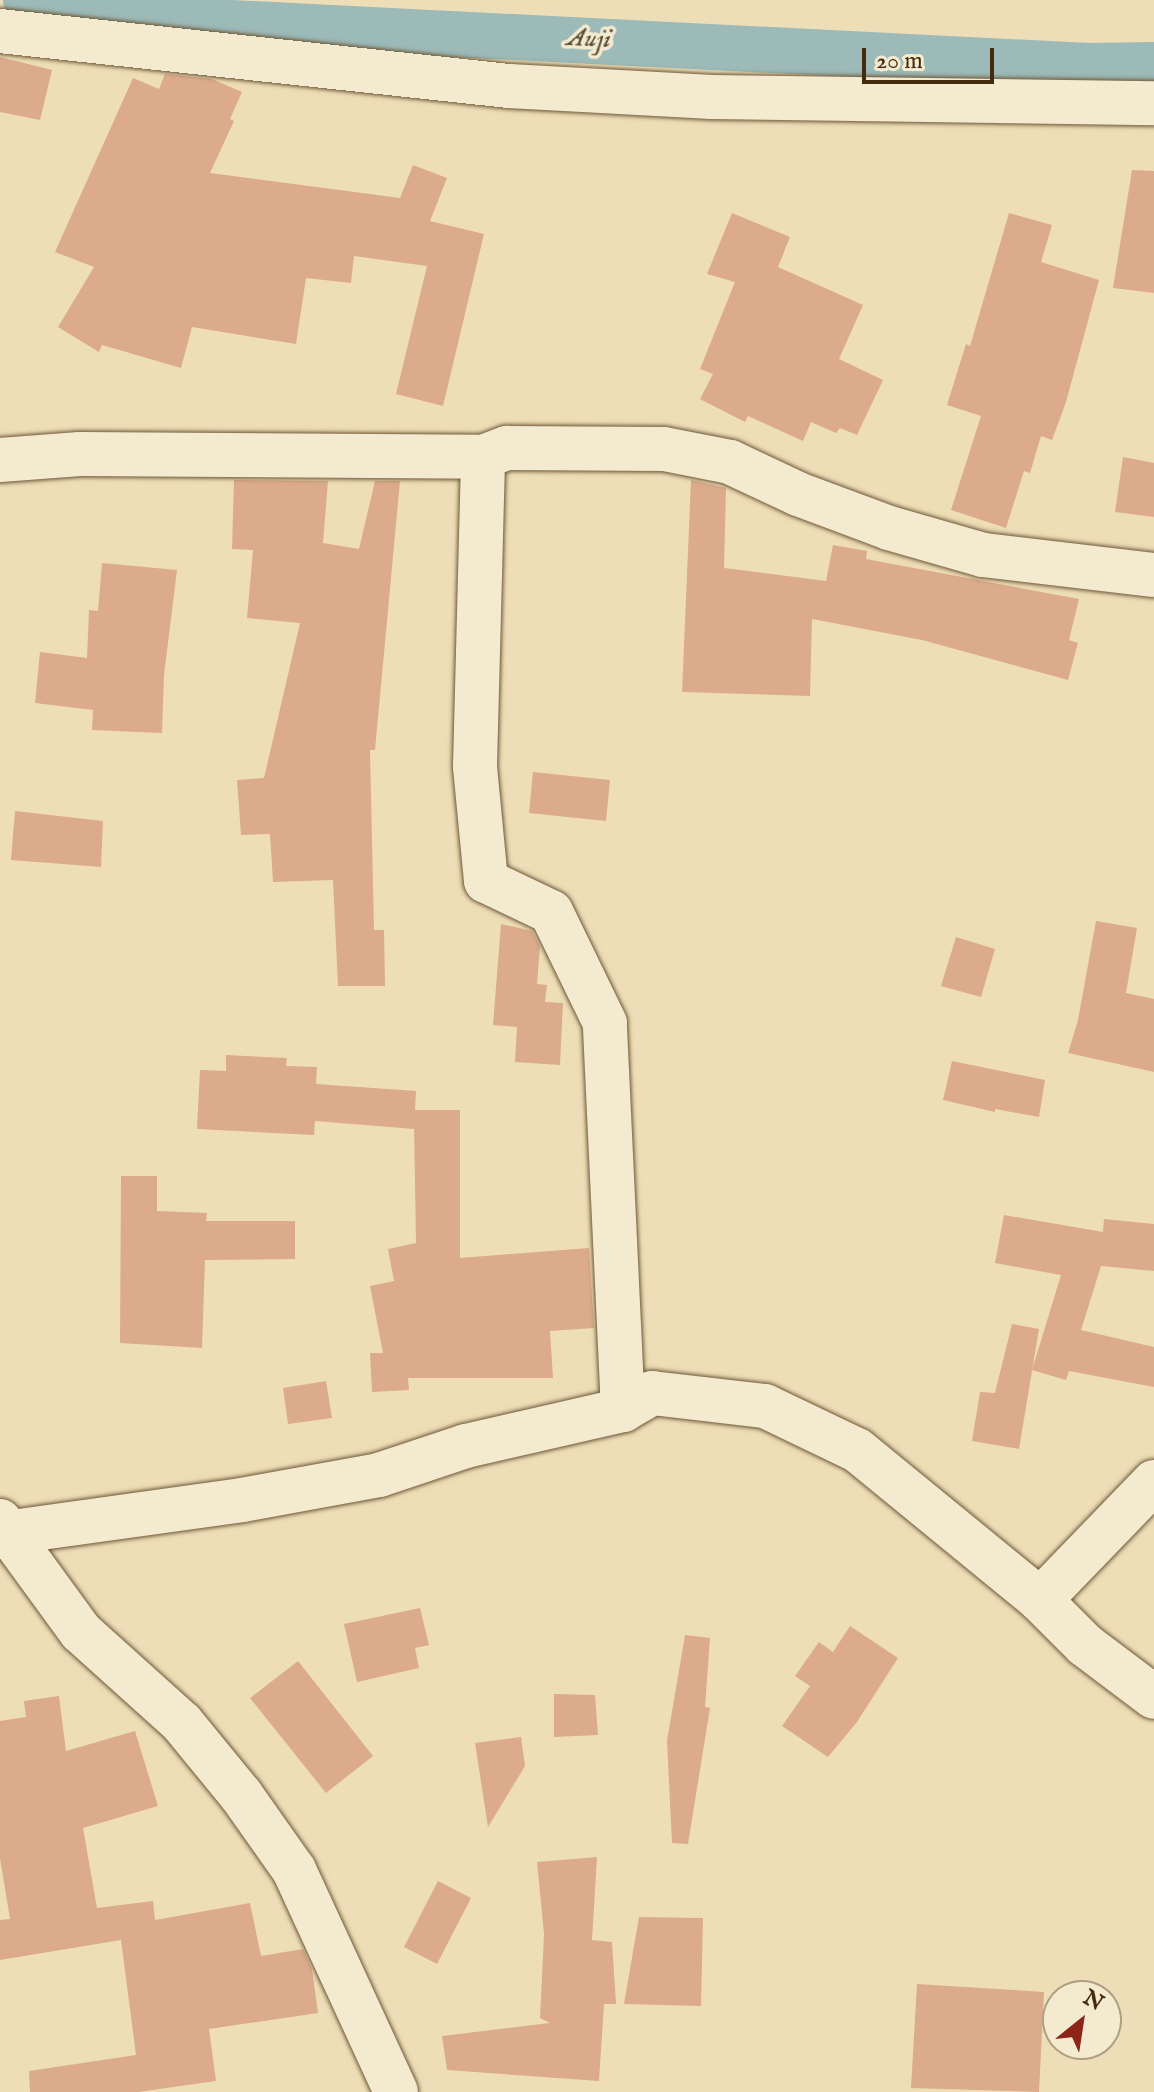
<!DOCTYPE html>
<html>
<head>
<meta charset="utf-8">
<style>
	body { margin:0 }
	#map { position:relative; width:1154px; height:2092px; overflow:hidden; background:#eedeb7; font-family:"IM FELL English",serif }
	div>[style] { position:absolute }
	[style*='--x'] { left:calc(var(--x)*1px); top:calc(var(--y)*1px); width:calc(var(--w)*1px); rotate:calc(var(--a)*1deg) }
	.canal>* { height:46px; margin:-23px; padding:0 23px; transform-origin:23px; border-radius:23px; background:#9cbab8 }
	.building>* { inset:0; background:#dcab8b }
	.roads { filter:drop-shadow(0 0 2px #6f5838) drop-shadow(0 0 2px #6f5838) }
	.minor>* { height:44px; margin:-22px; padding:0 22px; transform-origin:22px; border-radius:22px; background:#f4ead0 }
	span { translate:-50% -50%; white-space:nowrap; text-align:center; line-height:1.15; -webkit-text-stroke:7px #f4ead0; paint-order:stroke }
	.water-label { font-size:26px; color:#5b4f38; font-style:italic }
	.north { position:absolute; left:1042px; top:1980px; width:80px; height:80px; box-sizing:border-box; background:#f4ead0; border:2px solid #ae9e82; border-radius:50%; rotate:30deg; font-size:22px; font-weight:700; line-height:32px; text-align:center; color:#452b0d }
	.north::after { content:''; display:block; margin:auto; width:28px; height:36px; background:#8f2418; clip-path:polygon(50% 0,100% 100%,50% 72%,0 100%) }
	.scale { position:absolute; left:862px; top:48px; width:132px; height:36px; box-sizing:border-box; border:4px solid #452b0d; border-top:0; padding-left:10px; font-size:24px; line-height:28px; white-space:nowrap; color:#452b0d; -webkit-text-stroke:6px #f4ead0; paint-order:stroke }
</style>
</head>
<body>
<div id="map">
	<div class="canal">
		<i style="--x:26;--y:0;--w:167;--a:7.2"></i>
		<i style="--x:192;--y:21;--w:898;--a:2.87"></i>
		<i style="--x:1089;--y:66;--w:65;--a:-0.9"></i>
	</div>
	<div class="building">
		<i style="clip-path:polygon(0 57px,52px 70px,40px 120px,0 112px)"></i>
		<i style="clip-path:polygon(165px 74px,212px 79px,242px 92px,230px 119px,234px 121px,210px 173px,400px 198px,413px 165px,447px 178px,430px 221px,484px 234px,443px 406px,396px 394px,427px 266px,354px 256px,351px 283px,306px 278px,296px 344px,192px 327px,181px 368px,102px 345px,99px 352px,58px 327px,94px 267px,55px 252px,133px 78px,159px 89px)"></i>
		<i style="clip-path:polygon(1132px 170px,1154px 171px,1154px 293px,1113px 288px)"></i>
		<i style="clip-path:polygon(732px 213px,790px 237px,778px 267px,863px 305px,839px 359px,883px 380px,857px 435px,840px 428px,836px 433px,811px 422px,803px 441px,748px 416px,745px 422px,700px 399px,713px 374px,700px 369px,735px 282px,707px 274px)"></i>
		<i style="clip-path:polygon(1009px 213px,1052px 225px,1041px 262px,1099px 280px,1066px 402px,1052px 440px,1041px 436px,1030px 473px,1024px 471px,1006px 528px,951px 510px,981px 416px,947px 405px,966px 344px,970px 346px)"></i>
		<i style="clip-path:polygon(1123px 457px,1154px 463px,1154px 517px,1115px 512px)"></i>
		<i style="clip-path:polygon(234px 480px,328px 481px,323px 543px,359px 549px,375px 481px,400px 481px,375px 750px,370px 750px,374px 930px,384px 930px,385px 986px,338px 986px,333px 880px,273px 882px,270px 834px,241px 835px,237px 780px,264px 778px,300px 623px,247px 618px,253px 550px,232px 549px)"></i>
		<i style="clip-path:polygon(691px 480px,726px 488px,724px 568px,826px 581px,833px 545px,867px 551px,866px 559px,1079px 599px,1069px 640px,1078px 643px,1068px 680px,922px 640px,812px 619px,810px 696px,682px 692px)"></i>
		<i style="clip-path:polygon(102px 563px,177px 570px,164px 675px,162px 733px,92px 730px,93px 710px,35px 703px,40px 652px,87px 658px,89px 610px,98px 611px)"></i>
		<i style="clip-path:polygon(533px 772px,610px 780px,606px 821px,529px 813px)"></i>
		<i style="clip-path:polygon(15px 811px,103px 821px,101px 867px,11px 860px)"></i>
		<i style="clip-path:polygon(1096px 921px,1137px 928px,1126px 993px,1154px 999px,1154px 1072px,1068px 1053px,1078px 1020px)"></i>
		<i style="clip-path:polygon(501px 924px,532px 931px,540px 946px,537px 984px,547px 985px,545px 1002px,563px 1003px,560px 1065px,515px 1062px,517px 1027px,493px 1025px)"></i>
		<i style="clip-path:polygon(956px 937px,995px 949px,981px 997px,941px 986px)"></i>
		<i style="clip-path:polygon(226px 1055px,287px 1058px,286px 1066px,317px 1067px,316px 1084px,416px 1091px,415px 1110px,460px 1110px,460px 1258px,589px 1248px,594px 1328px,550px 1331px,553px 1378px,408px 1378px,409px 1390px,372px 1392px,370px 1353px,383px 1353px,370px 1286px,394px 1281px,388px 1249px,416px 1243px,414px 1125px,414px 1129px,315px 1121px,314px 1135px,197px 1129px,200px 1070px,226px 1071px)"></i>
		<i style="clip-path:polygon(952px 1061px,1045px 1080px,1039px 1117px,995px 1109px,995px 1112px,943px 1100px)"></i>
		<i style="clip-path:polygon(121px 1176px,157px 1176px,157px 1211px,207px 1213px,206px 1221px,295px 1221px,295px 1259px,205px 1260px,202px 1348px,120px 1343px)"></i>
		<i style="clip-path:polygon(1004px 1215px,1103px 1232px,1104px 1219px,1154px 1224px,1154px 1271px,1101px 1266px,1081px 1330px,1154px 1347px,1154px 1387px,1069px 1371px,1066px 1380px,1032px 1370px,1061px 1275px,995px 1263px)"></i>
		<i style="clip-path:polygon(1012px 1324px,1039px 1329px,1019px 1449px,972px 1441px,980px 1392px,995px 1393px)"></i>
		<i style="clip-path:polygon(326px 1381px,332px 1418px,288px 1424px,283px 1388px)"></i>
		<i style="clip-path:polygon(420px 1608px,429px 1645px,415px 1648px,419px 1668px,357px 1682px,344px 1624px)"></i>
		<i style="clip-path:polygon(850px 1626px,898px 1658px,857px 1722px,828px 1757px,782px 1726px,810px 1686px,795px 1676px,819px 1642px,833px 1652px)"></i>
		<i style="clip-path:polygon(685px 1635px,710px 1638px,705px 1707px,710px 1708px,688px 1844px,672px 1843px,667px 1741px)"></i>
		<i style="clip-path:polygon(298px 1661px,373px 1756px,326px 1793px,250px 1698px)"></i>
		<i style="clip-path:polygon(554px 1694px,595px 1695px,598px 1735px,554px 1737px)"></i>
		<i style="clip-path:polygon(59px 1696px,66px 1751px,135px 1731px,158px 1806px,83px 1828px,97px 1908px,153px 1901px,155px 1920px,250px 1903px,261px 1956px,303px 1949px,312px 1969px,318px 2013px,209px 2029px,216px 2081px,138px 2092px,30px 2092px,29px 2071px,136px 2055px,121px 1940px,0 1960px,0 1920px,10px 1919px,0 1858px,0 1721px,26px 1717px,24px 1701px)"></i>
		<i style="clip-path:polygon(521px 1737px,525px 1766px,488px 1827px,475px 1743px)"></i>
		<i style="clip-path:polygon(597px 1857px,592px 1940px,612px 1942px,616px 2004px,604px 2004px,599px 2081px,447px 2070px,442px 2036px,550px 2023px,540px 2018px,544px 1934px,537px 1862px)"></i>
		<i style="clip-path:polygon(438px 1881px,471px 1898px,437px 1964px,404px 1947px)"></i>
		<i style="clip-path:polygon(639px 1917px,703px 1918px,701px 2006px,624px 2004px)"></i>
		<i style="clip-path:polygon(917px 1984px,1044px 1992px,1039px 2092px,911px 2088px)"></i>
	</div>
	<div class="roads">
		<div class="minor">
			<i style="--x:0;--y:31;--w:512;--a:6.17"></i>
			<i style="--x:509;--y:86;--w:203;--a:3.1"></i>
			<i style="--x:712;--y:97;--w:442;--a:0.8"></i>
			<i style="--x:0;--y:460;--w:80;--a:-4.3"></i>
			<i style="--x:80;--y:454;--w:403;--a:0.4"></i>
			<i style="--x:483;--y:457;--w:26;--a:-21"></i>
			<i style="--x:507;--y:448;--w:157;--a:0.4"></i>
			<i style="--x:664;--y:449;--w:67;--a:11.1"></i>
			<i style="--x:730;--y:462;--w:75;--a:25.2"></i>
			<i style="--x:798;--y:494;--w:97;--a:20.5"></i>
			<i style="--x:889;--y:528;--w:98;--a:16"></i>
			<i style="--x:983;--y:555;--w:172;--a:6.7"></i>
			<i style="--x:623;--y:1410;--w:34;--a:-30"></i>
			<i style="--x:652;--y:1393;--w:114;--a:6.6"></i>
			<i style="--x:765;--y:1406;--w:102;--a:25.6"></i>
			<i style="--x:857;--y:1450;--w:237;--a:39.3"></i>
			<i style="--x:1040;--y:1600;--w:64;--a:45"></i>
			<i style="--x:1085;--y:1645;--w:86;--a:37"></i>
			<i style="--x:0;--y:1521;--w:137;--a:53.9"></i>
			<i style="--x:81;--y:1632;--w:136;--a:42"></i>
			<i style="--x:182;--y:1723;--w:93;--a:50.7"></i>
			<i style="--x:241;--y:1795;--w:92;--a:54.8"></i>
			<i style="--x:294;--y:1870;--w:244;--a:65.3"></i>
			<i style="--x:0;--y:1537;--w:6;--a:-39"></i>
			<i style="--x:5;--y:1533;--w:239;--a:-7.9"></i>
			<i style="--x:242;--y:1500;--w:139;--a:-10.3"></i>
			<i style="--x:379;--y:1475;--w:92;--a:-18.4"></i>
			<i style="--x:466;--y:1446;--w:161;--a:-12.9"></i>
			<i style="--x:623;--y:1410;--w:387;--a:-92.7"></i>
			<i style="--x:605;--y:1023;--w:123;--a:-115.9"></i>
			<i style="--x:551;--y:912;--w:72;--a:-154.5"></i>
			<i style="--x:486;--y:881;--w:116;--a:-95.5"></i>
			<i style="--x:475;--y:766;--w:309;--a:-88.5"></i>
			<i style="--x:1040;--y:1600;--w:164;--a:-46"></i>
		</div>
	</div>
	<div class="water-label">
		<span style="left:589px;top:39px;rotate:3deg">Auji</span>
	</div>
	<div class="north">N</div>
	<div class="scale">20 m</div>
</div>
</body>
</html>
